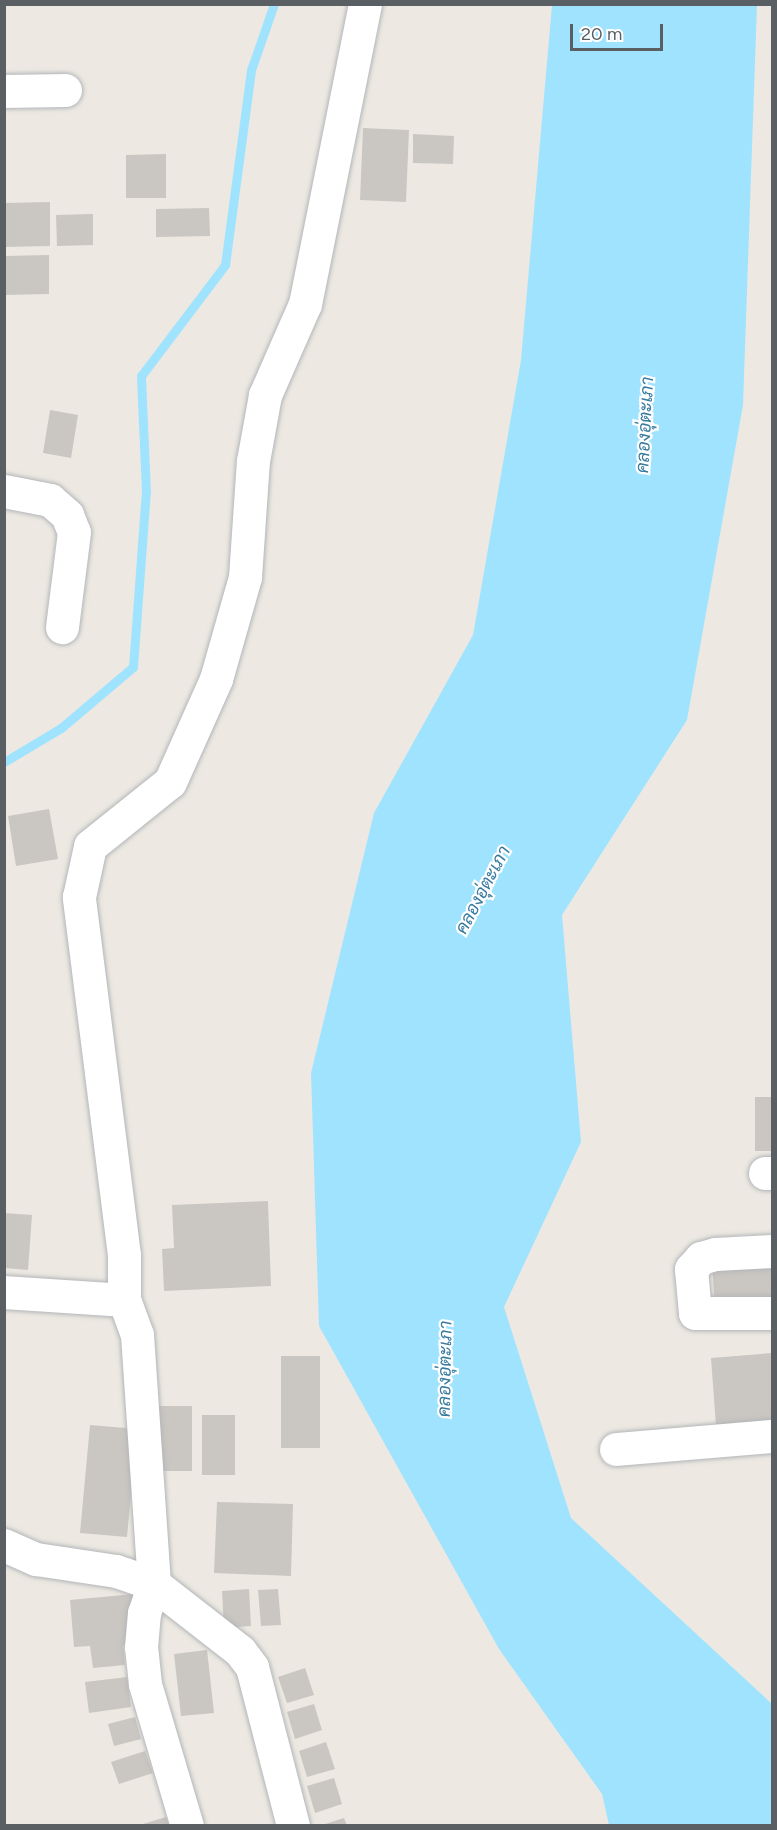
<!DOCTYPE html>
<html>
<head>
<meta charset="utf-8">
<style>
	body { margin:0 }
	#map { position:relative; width:777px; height:1830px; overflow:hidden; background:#ede9e2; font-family:Figtree,Sarabun,sans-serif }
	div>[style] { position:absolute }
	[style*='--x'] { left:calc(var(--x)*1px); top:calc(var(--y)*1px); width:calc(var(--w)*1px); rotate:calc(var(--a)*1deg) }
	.water>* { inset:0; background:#a0e3ff }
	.stream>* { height:9px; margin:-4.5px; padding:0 4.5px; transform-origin:4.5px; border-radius:4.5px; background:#a0e3ff }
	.building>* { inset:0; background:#cac6c1 }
	.roads { filter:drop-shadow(0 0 2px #b2b6b9) drop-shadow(0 0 2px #b2b6b9) }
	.minor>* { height:33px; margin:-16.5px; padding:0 16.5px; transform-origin:16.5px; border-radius:16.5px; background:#fff }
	span { translate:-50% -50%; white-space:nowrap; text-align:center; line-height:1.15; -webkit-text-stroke:4.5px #fff; paint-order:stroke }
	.water-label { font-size:18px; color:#397a9f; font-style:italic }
	.frame { position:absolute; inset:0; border:6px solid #5a5f63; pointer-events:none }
	.scale { position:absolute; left:570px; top:24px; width:93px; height:27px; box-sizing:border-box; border:3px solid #5a5f63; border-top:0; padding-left:8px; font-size:18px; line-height:21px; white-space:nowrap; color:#5a5f63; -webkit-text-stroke:4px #fff; paint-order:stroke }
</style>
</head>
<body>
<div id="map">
	<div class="water">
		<i style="clip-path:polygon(552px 5px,757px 5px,743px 405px,687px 720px,562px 915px,581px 1142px,504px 1307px,571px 1518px,772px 1704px,772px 1825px,609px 1825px,602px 1794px,499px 1649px,319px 1326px,311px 1073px,374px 813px,473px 635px,521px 360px)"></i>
	</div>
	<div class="stream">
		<i style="--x:4;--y:762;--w:66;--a:-30.8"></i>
		<i style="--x:61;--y:728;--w:94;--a:-40.3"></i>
		<i style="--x:133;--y:667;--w:175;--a:-85.8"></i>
		<i style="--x:146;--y:492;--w:116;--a:-92.5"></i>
		<i style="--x:141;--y:376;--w:139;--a:-52.9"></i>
		<i style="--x:225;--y:265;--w:197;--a:-82.4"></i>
		<i style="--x:251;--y:70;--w:70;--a:-70.8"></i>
	</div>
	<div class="building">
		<i style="clip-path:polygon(363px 128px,409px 130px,406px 202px,360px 200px)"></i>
		<i style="clip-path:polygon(413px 134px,454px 136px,453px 164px,413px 163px)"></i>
		<i style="clip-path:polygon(166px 154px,166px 198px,126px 198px,126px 155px)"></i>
		<i style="clip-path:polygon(50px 202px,50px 246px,4px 247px,4px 203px)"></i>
		<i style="clip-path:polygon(209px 208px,210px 236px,156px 237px,156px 209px)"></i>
		<i style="clip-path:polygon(93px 214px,93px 245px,57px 246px,56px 215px)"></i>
		<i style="clip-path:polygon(49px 255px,49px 294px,4px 295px,4px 256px)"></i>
		<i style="clip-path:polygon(50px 410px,78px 415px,71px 458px,43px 453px)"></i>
		<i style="clip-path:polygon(49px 809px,58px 859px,16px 866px,8px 816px)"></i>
		<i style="clip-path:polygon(755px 1097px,772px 1097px,772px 1151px,755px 1151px)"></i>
		<i style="clip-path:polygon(268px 1201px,271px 1286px,164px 1291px,162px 1249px,174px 1248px,172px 1205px)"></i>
		<i style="clip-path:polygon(4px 1213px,32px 1215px,28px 1270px,4px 1268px)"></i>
		<i style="clip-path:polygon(772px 1260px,772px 1304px,715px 1307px,712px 1264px)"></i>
		<i style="clip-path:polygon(772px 1353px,772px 1422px,716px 1426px,711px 1358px)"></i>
		<i style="clip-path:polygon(281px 1356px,320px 1356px,320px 1448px,281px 1448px)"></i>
		<i style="clip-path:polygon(159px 1406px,192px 1406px,192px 1471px,159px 1471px)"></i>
		<i style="clip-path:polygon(202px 1415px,235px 1415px,235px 1475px,202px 1475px)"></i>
		<i style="clip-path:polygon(90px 1425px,137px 1429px,127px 1537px,80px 1533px)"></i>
		<i style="clip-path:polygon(217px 1502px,293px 1504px,291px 1576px,214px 1573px)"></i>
		<i style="clip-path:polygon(249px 1589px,251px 1626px,224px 1628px,222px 1591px)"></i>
		<i style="clip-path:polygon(278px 1589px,281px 1625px,261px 1626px,258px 1590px)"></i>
		<i style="clip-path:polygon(134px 1594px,139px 1644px,123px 1645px,125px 1665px,93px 1668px,90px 1646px,74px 1647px,70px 1600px)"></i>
		<i style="clip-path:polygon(207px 1650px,214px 1713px,181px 1716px,174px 1654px)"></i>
		<i style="clip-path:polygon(305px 1668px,314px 1695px,287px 1703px,278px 1677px)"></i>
		<i style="clip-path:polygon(127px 1677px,131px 1707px,89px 1713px,85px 1682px)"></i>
		<i style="clip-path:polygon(314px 1704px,322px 1730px,295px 1739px,287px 1712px)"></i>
		<i style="clip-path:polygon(135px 1717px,141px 1739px,114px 1746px,108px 1724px)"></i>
		<i style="clip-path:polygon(326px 1742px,335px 1769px,307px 1777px,299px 1751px)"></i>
		<i style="clip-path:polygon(145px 1751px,153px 1773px,119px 1784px,111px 1762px)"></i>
		<i style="clip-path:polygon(334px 1778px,342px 1804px,315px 1813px,307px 1786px)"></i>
		<i style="clip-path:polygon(166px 1817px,169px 1826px,141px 1826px,140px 1825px)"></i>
		<i style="clip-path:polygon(344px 1818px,347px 1826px,322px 1826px,322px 1825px)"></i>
	</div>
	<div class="roads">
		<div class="minor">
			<i style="--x:4;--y:91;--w:61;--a:-0.9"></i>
			<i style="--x:4;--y:491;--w:47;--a:11.1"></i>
			<i style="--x:50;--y:500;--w:23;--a:41"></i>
			<i style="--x:67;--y:515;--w:18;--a:68"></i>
			<i style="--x:74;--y:532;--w:96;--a:97.2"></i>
			<i style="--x:765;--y:1173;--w:7;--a:0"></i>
			<i style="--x:772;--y:1251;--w:57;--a:177"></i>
			<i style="--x:715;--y:1254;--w:15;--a:164"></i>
			<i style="--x:701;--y:1258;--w:15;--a:132"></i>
			<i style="--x:691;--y:1269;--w:44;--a:84.8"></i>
			<i style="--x:695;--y:1313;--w:77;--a:0"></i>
			<i style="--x:4;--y:1292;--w:120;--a:3.8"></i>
			<i style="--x:616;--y:1449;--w:157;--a:-4.8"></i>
			<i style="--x:4;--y:1545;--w:35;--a:24"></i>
			<i style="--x:36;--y:1559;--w:81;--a:8.5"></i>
			<i style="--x:116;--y:1571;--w:40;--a:18.9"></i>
			<i style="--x:154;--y:1584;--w:109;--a:37.9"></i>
			<i style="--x:240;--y:1651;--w:20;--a:53"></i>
			<i style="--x:252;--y:1667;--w:164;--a:75.5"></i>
			<i style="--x:187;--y:1826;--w:148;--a:-106.5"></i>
			<i style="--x:145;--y:1684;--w:37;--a:-96"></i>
			<i style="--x:141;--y:1647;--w:34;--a:-85"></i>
			<i style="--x:144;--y:1613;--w:31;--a:-71"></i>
			<i style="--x:154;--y:1584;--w:250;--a:-93.9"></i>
			<i style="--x:137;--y:1335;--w:37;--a:-110"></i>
			<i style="--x:124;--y:1300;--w:45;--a:-90"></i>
			<i style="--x:124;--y:1255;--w:361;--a:-97.2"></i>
			<i style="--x:79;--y:897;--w:52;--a:-77.8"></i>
			<i style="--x:90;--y:846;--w:102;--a:-38.7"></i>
			<i style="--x:170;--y:782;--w:113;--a:-65.9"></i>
			<i style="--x:216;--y:679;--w:106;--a:-74.1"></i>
			<i style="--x:245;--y:577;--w:116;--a:-86.1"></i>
			<i style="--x:253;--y:461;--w:67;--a:-79.7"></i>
			<i style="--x:265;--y:395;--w:99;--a:-66.3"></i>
			<i style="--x:305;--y:304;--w:306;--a:-78.7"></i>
		</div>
	</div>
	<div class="water-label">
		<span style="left:645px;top:425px;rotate:-87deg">คลองอุ่ตะเภา</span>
		<span style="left:483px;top:890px;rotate:-62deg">คลองอุ่ตะเภา</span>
		<span style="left:445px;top:1369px;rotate:-89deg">คลองอุ่ตะเภา</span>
	</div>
	<div class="frame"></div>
	<div class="scale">20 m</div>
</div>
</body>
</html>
